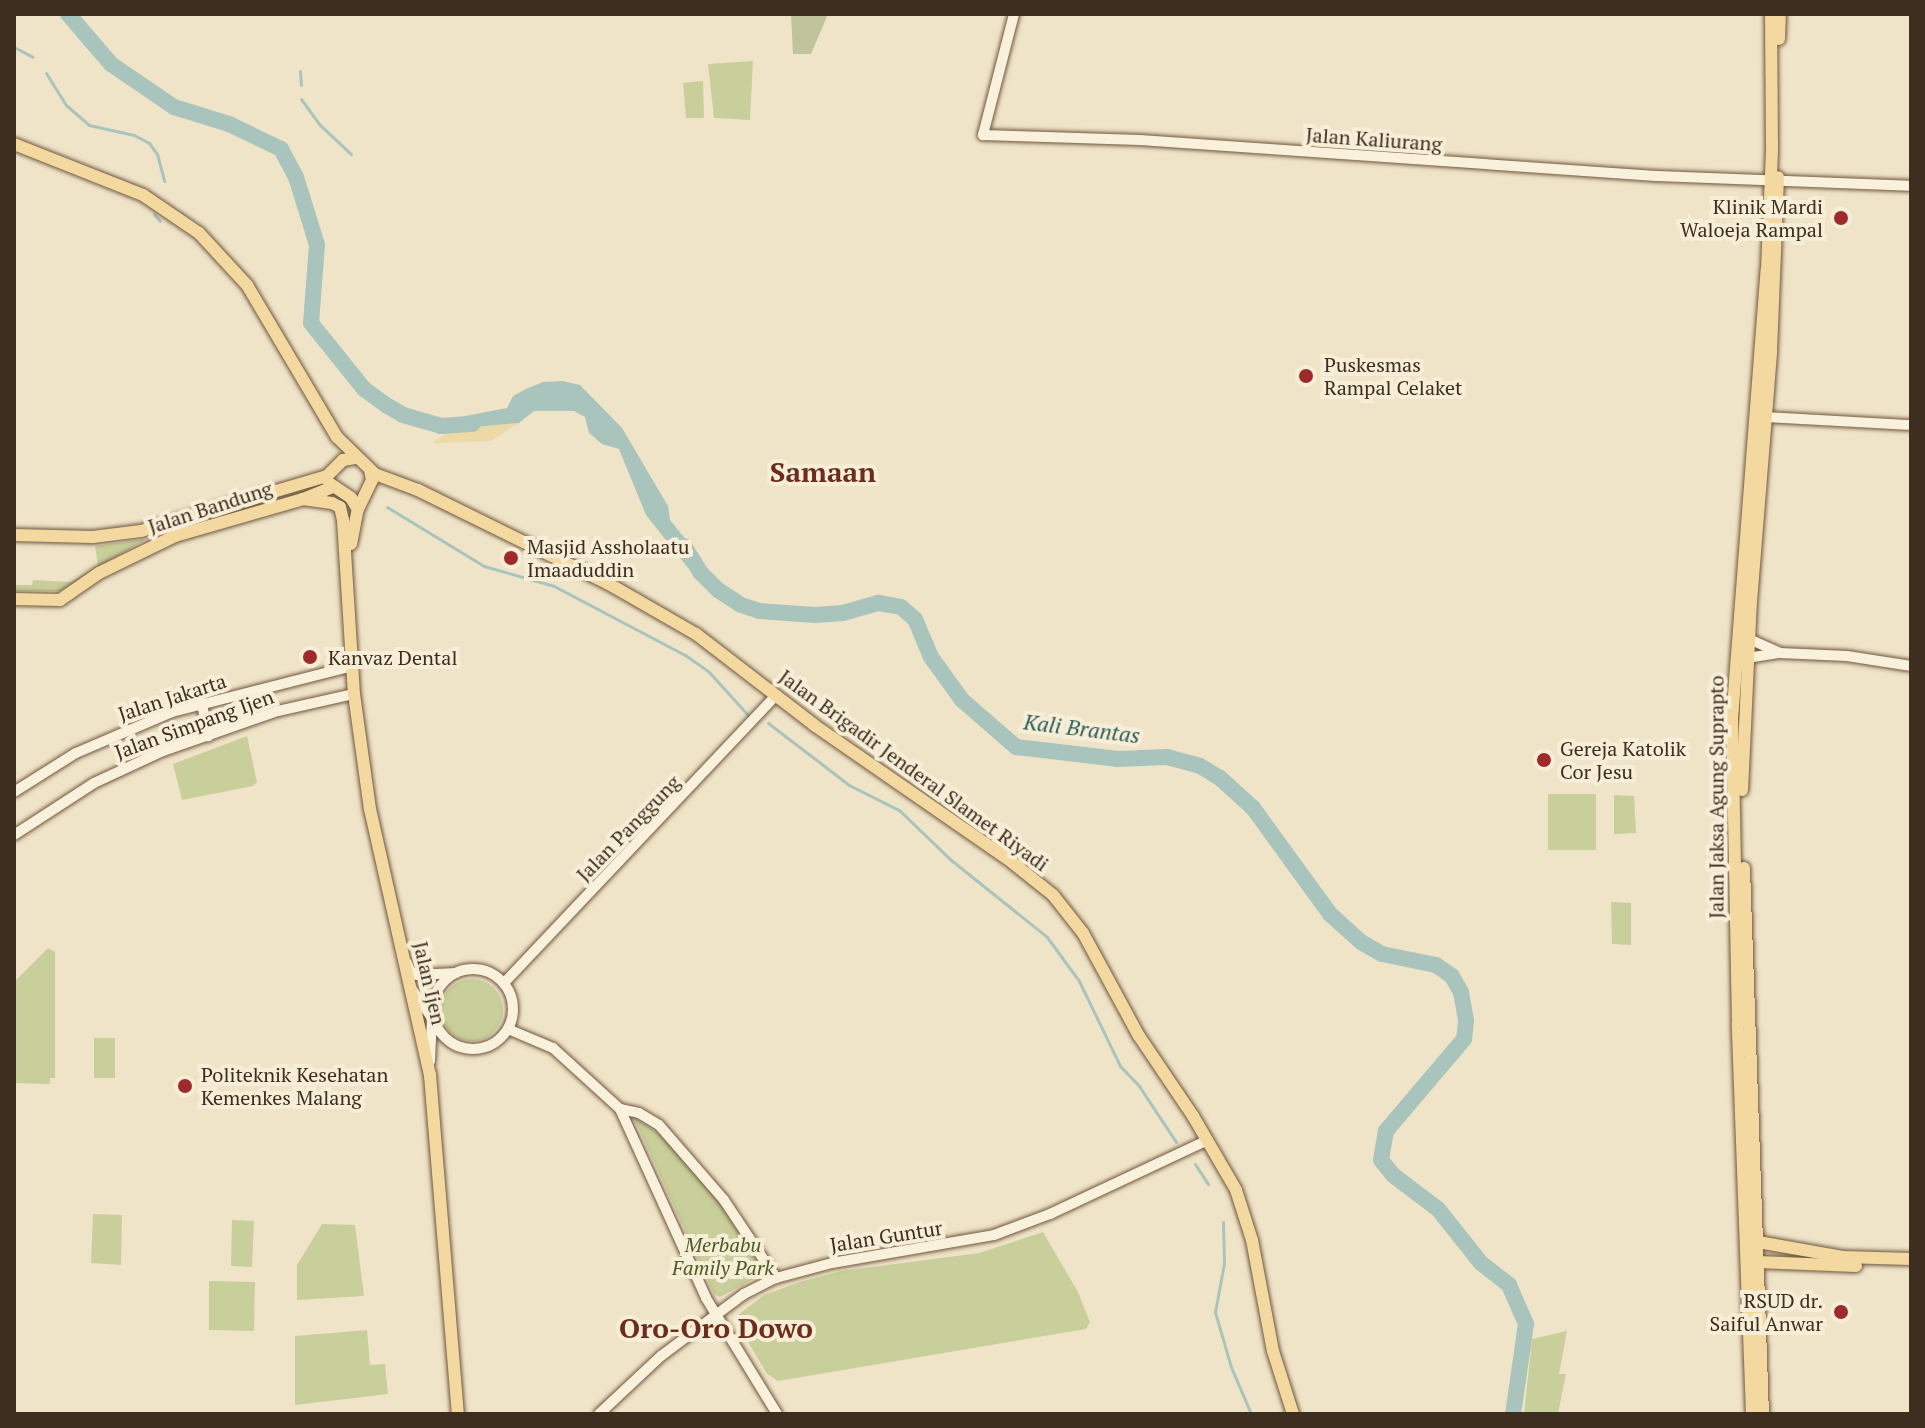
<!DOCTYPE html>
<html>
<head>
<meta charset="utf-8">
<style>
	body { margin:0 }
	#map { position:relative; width:1925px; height:1428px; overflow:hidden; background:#f0e4c8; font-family:"PT Serif",serif }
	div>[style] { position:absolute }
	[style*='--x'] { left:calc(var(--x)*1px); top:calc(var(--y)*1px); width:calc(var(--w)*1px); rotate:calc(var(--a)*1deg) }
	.green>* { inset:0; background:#c9cf9b }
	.round { border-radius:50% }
	.sand>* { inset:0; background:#ecd9a5 }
	.cemetery>* { inset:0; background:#bfc49a }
	.water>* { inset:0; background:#a9c4bc }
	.stream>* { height:3px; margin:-1.5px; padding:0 1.5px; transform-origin:1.5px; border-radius:1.5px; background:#a9c4bc }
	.river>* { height:16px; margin:-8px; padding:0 8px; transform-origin:8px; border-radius:8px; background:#a9c4bc }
	.roads { filter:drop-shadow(0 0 2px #6f573f) drop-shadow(0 0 2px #6f573f) }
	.secondary>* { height:10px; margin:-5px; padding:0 5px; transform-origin:5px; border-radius:5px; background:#faf1dc }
	.secondary>.ring { margin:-5px; padding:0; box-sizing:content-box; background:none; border:10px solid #faf1dc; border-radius:50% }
	.primary>* { height:12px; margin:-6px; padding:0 6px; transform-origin:6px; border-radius:6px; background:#f3d9a0 }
	.dots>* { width:22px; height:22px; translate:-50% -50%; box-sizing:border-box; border:4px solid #f7eed8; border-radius:50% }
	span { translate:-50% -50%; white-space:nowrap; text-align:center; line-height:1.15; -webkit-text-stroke:8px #f7eed8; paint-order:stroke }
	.street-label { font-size:20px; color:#3d2e20 }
	.poi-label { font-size:20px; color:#3d2e20 }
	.right { translate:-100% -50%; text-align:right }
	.left { translate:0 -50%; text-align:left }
	.park-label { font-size:20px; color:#4d5a26; font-style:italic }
	.water-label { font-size:22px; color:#2f5d5a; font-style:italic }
	.district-label { font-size:28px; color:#6b2e1e; font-weight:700 }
	.frame { position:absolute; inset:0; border:16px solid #3d2e20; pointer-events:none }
</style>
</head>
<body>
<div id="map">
	<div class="green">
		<i style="clip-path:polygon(753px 61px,750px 120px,714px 118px,708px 64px)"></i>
		<i style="clip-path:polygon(703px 81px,704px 118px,686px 118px,683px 83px)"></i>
		<i style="clip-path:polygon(146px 539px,61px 591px,14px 591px,14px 585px,32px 585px,33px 580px,72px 582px,98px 566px,95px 546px)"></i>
		<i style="clip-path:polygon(247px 736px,257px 782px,253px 786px,182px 800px,173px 764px)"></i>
		<i style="clip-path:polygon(1548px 794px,1596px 794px,1596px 850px,1548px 850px)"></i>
		<i style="clip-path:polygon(1614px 795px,1634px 796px,1636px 833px,1614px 834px)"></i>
		<i style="clip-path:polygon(1611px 902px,1631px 903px,1631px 945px,1612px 944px)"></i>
		<i style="clip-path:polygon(48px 948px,55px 952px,55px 1078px,50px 1078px,50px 1084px,14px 1083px,14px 982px)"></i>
		<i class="round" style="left:441px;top:979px;width:62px;height:62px"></i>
		<i style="clip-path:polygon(94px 1038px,115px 1038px,115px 1078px,94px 1078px)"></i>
		<i style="clip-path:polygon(633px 1116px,665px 1138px,722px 1205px,761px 1268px,761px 1275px,720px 1297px,714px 1294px)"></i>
		<i style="clip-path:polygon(93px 1214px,122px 1215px,121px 1265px,91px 1263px)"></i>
		<i style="clip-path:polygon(232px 1220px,254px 1221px,252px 1267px,231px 1266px)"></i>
		<i style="clip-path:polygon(322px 1224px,355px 1225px,364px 1296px,297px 1300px,297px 1265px)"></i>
		<i style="clip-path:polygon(1043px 1232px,1078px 1292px,1090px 1322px,1086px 1329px,778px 1381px,767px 1374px,734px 1318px,764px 1295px,800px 1282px,841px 1271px,979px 1253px)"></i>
		<i style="clip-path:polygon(209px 1281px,255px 1282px,254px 1331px,209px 1330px)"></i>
		<i style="clip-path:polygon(367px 1330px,370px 1365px,385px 1364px,388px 1394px,295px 1405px,295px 1336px)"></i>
		<i style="clip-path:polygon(1567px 1331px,1559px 1374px,1566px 1374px,1558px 1414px,1524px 1414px,1532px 1339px)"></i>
	</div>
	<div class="sand">
		<i style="clip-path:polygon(519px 423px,491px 441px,432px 443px,453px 429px)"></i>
	</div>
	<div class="cemetery">
		<i style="clip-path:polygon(791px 14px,828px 14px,811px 54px,793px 54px)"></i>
	</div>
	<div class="water">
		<i style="clip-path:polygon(562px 381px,580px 385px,622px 428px,668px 506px,670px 520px,700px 557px,688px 568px,646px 515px,619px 449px,602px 444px,589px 433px,585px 417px,574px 411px,534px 411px,519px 423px,453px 429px,455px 418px,507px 408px,513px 396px,526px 389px,543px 382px)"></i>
	</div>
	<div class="stream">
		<i style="--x:14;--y:47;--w:21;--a:28"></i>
		<i style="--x:300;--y:71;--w:14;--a:86"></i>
		<i style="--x:46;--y:73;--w:38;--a:58"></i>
		<i style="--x:66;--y:105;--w:30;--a:41"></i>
		<i style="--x:89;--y:125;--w:46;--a:12.5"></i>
		<i style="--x:134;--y:135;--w:17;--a:28"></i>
		<i style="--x:149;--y:143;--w:14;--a:54"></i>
		<i style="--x:157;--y:154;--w:28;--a:75"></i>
		<i style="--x:301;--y:99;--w:31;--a:54"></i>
		<i style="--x:319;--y:124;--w:44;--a:43.2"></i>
		<i style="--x:154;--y:214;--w:9;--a:49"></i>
		<i style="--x:387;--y:507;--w:114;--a:31.3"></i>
		<i style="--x:484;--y:566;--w:73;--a:15.9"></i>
		<i style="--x:554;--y:586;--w:148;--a:27.8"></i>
		<i style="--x:685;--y:655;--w:29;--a:35"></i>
		<i style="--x:709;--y:672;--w:58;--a:47.8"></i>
		<i style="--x:768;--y:723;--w:102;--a:37.4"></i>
		<i style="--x:849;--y:785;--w:56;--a:26.6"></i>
		<i style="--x:899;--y:810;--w:72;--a:43.9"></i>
		<i style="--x:951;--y:860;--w:123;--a:38.7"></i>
		<i style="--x:1047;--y:937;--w:54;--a:54"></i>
		<i style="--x:1079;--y:981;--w:94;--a:64.2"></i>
		<i style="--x:1120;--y:1066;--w:28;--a:46"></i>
		<i style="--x:1139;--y:1086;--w:67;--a:56.5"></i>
		<i style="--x:1195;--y:1164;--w:24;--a:57"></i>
		<i style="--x:1223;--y:1222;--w:41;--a:88.6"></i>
		<i style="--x:1224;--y:1263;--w:50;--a:100.4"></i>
		<i style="--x:1215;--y:1312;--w:57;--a:73.8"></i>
		<i style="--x:1231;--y:1367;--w:51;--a:66.9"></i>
	</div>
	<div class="river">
		<i style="--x:68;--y:14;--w:66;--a:49.3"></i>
		<i style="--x:111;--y:64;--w:76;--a:34.3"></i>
		<i style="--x:174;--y:107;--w:58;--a:17.2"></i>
		<i style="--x:229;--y:124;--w:58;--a:25.7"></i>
		<i style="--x:281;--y:149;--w:32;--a:62"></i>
		<i style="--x:296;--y:177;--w:71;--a:72.8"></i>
		<i style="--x:317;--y:245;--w:78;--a:94.4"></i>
		<i style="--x:311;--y:323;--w:85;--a:51.2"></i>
		<i style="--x:364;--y:389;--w:27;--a:36"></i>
		<i style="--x:386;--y:405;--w:20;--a:30"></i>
		<i style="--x:403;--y:415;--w:40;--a:16"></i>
		<i style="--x:441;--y:426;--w:32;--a:-4"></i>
		<i style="--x:684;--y:546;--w:31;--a:58"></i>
		<i style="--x:700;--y:572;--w:25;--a:45"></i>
		<i style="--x:718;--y:590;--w:27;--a:33"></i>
		<i style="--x:741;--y:605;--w:20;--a:18"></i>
		<i style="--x:760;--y:611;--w:55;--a:4.2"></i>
		<i style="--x:815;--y:615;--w:28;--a:-4"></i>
		<i style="--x:843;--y:613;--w:37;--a:-16"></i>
		<i style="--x:879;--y:603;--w:22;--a:10"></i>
		<i style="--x:901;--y:607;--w:18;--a:41"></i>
		<i style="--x:915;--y:619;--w:41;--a:67.2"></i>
		<i style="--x:931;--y:657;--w:53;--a:54.2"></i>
		<i style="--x:962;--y:700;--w:72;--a:41"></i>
		<i style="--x:1016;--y:747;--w:103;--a:6.7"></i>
		<i style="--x:1118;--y:759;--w:49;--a:-2.3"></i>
		<i style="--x:1167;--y:757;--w:34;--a:15"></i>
		<i style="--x:1200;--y:766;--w:23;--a:31"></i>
		<i style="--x:1220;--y:778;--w:45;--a:42.3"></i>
		<i style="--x:1253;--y:808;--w:131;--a:54"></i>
		<i style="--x:1330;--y:914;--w:42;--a:42.1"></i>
		<i style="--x:1361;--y:942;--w:24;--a:30"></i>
		<i style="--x:1382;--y:954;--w:55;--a:11.5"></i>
		<i style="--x:1436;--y:965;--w:19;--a:35"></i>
		<i style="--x:1452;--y:976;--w:18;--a:61"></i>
		<i style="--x:1461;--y:992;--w:29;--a:80"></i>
		<i style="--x:1466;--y:1021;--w:18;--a:96"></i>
		<i style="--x:1464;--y:1039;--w:121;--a:130.3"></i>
		<i style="--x:1386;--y:1131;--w:29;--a:100"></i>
		<i style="--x:1381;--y:1160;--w:19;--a:51"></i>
		<i style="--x:1393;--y:1175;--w:56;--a:37.1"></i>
		<i style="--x:1438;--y:1209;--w:69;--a:51.5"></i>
		<i style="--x:1481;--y:1263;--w:36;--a:38"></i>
		<i style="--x:1509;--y:1285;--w:43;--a:66.4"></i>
		<i style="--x:1526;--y:1324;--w:91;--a:98.2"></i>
	</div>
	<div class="roads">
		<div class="secondary">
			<i style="--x:1014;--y:14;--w:125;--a:104.4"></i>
			<i style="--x:983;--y:135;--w:157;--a:1.8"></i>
			<i style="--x:1140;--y:140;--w:517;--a:3.99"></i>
			<i style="--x:1656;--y:176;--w:255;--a:2.2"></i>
			<i style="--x:1766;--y:417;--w:145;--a:3.2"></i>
			<i style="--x:1749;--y:639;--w:32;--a:24"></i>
			<i style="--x:1747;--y:658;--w:33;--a:-9"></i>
			<i style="--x:1780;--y:653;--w:67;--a:2.6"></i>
			<i style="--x:1847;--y:656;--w:65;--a:8.9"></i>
			<i style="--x:202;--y:704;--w:33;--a:79"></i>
			<i style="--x:14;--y:792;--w:73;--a:-32.2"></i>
			<i style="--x:76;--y:753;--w:104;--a:-23.1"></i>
			<i style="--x:172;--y:712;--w:186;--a:-14.3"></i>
			<i style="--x:14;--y:835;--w:95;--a:-33"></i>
			<i style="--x:94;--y:783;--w:76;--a:-24.9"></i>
			<i style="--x:163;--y:751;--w:122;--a:-19.2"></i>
			<i style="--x:278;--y:711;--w:78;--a:-12.6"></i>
			<i style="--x:407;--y:963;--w:9;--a:69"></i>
			<i style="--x:410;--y:971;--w:8;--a:30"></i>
			<i style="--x:417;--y:975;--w:39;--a:-3"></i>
			<i class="ring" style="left:433px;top:969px;width:70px;height:70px"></i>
			<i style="--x:504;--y:983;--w:395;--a:-46.6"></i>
			<i style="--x:411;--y:988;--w:37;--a:55"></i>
			<i style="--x:432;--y:1018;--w:43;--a:92.7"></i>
			<i style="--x:508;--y:1029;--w:49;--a:22.9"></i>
			<i style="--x:553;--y:1048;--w:91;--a:42.3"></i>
			<i style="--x:620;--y:1109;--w:208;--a:65.5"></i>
			<i style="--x:706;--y:1298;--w:136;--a:58.5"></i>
			<i style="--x:620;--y:1109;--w:19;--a:12"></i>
			<i style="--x:639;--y:1113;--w:23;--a:31"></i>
			<i style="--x:659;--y:1125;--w:99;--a:49.1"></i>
			<i style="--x:724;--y:1200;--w:94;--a:56.3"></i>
			<i style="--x:599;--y:1414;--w:85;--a:-43.1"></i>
			<i style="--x:661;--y:1356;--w:104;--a:-36.8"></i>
			<i style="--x:744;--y:1294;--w:36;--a:-27"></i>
			<i style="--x:776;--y:1278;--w:58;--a:-15"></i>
			<i style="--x:832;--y:1263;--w:164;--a:-9.8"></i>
			<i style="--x:994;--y:1235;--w:60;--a:-20.6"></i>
			<i style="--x:1050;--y:1214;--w:174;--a:-25.1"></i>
		</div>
		<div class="primary">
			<i style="--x:1779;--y:39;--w:25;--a:-88"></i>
			<i style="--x:14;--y:144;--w:139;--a:21.6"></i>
			<i style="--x:143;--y:195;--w:68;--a:34.2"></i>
			<i style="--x:199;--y:233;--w:71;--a:47.3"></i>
			<i style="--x:247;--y:285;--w:177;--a:59.4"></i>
			<i style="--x:337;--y:437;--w:53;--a:44.2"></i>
			<i style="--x:375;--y:474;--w:46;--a:20.4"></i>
			<i style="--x:418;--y:490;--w:213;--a:26.2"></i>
			<i style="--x:609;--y:584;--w:100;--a:29.9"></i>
			<i style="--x:696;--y:634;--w:149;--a:37.6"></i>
			<i style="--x:814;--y:725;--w:242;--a:34.7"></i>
			<i style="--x:1013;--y:863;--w:51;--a:38.7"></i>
			<i style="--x:1053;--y:895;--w:48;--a:51.7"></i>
			<i style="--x:1083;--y:933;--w:117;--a:61.5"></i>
			<i style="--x:1139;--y:1036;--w:97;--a:56"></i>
			<i style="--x:1193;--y:1116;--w:86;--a:59.8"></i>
			<i style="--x:1236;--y:1190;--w:52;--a:72.3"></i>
			<i style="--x:1252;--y:1240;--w:113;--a:79.3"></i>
			<i style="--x:1273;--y:1351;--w:66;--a:72.4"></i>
			<i style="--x:327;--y:476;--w:23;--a:-45"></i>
			<i style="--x:343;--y:460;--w:12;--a:-9"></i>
			<i style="--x:329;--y:483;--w:27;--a:34"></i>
			<i style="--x:351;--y:498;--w:13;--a:58"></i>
			<i style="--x:303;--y:499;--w:29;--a:8"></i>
			<i style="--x:332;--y:503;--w:9;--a:27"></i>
			<i style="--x:340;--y:507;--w:13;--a:77"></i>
			<i style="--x:343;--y:520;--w:174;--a:86.4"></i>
			<i style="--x:354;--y:694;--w:116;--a:82.1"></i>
			<i style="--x:370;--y:809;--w:273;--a:77.3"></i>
			<i style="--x:430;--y:1075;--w:340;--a:85.3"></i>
			<i style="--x:14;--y:535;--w:79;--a:1.5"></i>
			<i style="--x:93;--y:537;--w:48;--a:-7.1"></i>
			<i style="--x:141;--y:531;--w:194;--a:-16.5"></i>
			<i style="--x:351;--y:544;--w:36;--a:-79"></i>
			<i style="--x:358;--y:509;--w:32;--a:-64"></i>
			<i style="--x:372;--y:480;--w:10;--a:-101"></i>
			<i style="--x:14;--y:599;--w:46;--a:1.2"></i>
			<i style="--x:60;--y:600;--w:47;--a:-34.7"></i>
			<i style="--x:99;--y:573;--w:85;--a:-26"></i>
			<i style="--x:175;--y:536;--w:133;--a:-16.1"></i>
			<i style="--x:303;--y:499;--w:31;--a:-22"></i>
			<i style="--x:1742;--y:790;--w:188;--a:-87.3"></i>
			<i style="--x:1751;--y:602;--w:252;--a:-85.4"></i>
			<i style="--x:1771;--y:351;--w:174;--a:-87.7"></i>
			<i style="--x:1744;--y:868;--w:546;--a:88.01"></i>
			<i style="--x:1758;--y:1242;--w:86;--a:10"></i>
			<i style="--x:1843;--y:1257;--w:68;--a:1.7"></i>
			<i style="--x:1758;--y:1262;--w:98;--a:2.3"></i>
			<i style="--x:1752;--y:1414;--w:391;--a:-92.1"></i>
			<i style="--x:1738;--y:1023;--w:303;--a:-91.1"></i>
			<i style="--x:1732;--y:720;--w:451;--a:-85.6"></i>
			<i style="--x:1767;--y:270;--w:119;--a:-87.6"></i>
			<i style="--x:1772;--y:151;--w:137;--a:-90.4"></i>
		</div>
	</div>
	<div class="dots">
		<i style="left:1841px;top:218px;background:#9e2a2b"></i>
		<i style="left:1306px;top:376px;background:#9e2a2b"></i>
		<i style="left:511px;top:558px;background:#9e2a2b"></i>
		<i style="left:310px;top:657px;background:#9e2a2b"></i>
		<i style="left:1544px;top:760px;background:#9e2a2b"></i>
		<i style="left:185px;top:1086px;background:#9e2a2b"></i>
		<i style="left:1841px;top:1312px;background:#9e2a2b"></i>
	</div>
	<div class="street-label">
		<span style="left:1374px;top:139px;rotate:4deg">Jalan Kaliurang</span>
		<span style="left:210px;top:507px;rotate:-18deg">Jalan Bandung</span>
		<span style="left:172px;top:697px;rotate:-18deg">Jalan Jakarta</span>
		<span style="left:194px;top:724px;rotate:-20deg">Jalan Simpang Ijen</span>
		<span style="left:914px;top:770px;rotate:36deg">Jalan Brigadir Jenderal Slamet Riyadi</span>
		<span style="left:1716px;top:797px;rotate:-90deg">Jalan Jaksa Agung Suprapto</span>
		<span style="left:628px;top:828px;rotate:-46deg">Jalan Panggung</span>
		<span style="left:430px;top:983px;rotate:77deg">Jalan Ijen</span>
		<span style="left:886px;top:1236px;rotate:-9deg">Jalan Guntur</span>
	</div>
	<div class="poi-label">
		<span class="right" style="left:1823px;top:218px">Klinik Mardi<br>Waloeja Rampal</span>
		<span class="left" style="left:1324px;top:376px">Puskesmas<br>Rampal Celaket</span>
		<span class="left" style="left:527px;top:558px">Masjid Assholaatu<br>Imaaduddin</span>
		<span class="left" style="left:328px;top:657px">Kanvaz Dental</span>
		<span class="left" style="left:1560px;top:760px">Gereja Katolik<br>Cor Jesu</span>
		<span class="left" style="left:201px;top:1086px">Politeknik Kesehatan<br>Kemenkes Malang</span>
		<span class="right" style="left:1823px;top:1312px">RSUD dr.<br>Saiful Anwar</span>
	</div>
	<div class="park-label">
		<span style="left:723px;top:1256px">Merbabu<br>Family Park</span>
	</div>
	<div class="water-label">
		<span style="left:1082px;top:728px;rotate:7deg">Kali Brantas</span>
	</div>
	<div class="district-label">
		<span style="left:823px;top:472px">Samaan</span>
		<span style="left:716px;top:1328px">Oro-Oro Dowo</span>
	</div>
	<div class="frame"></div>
</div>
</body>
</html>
